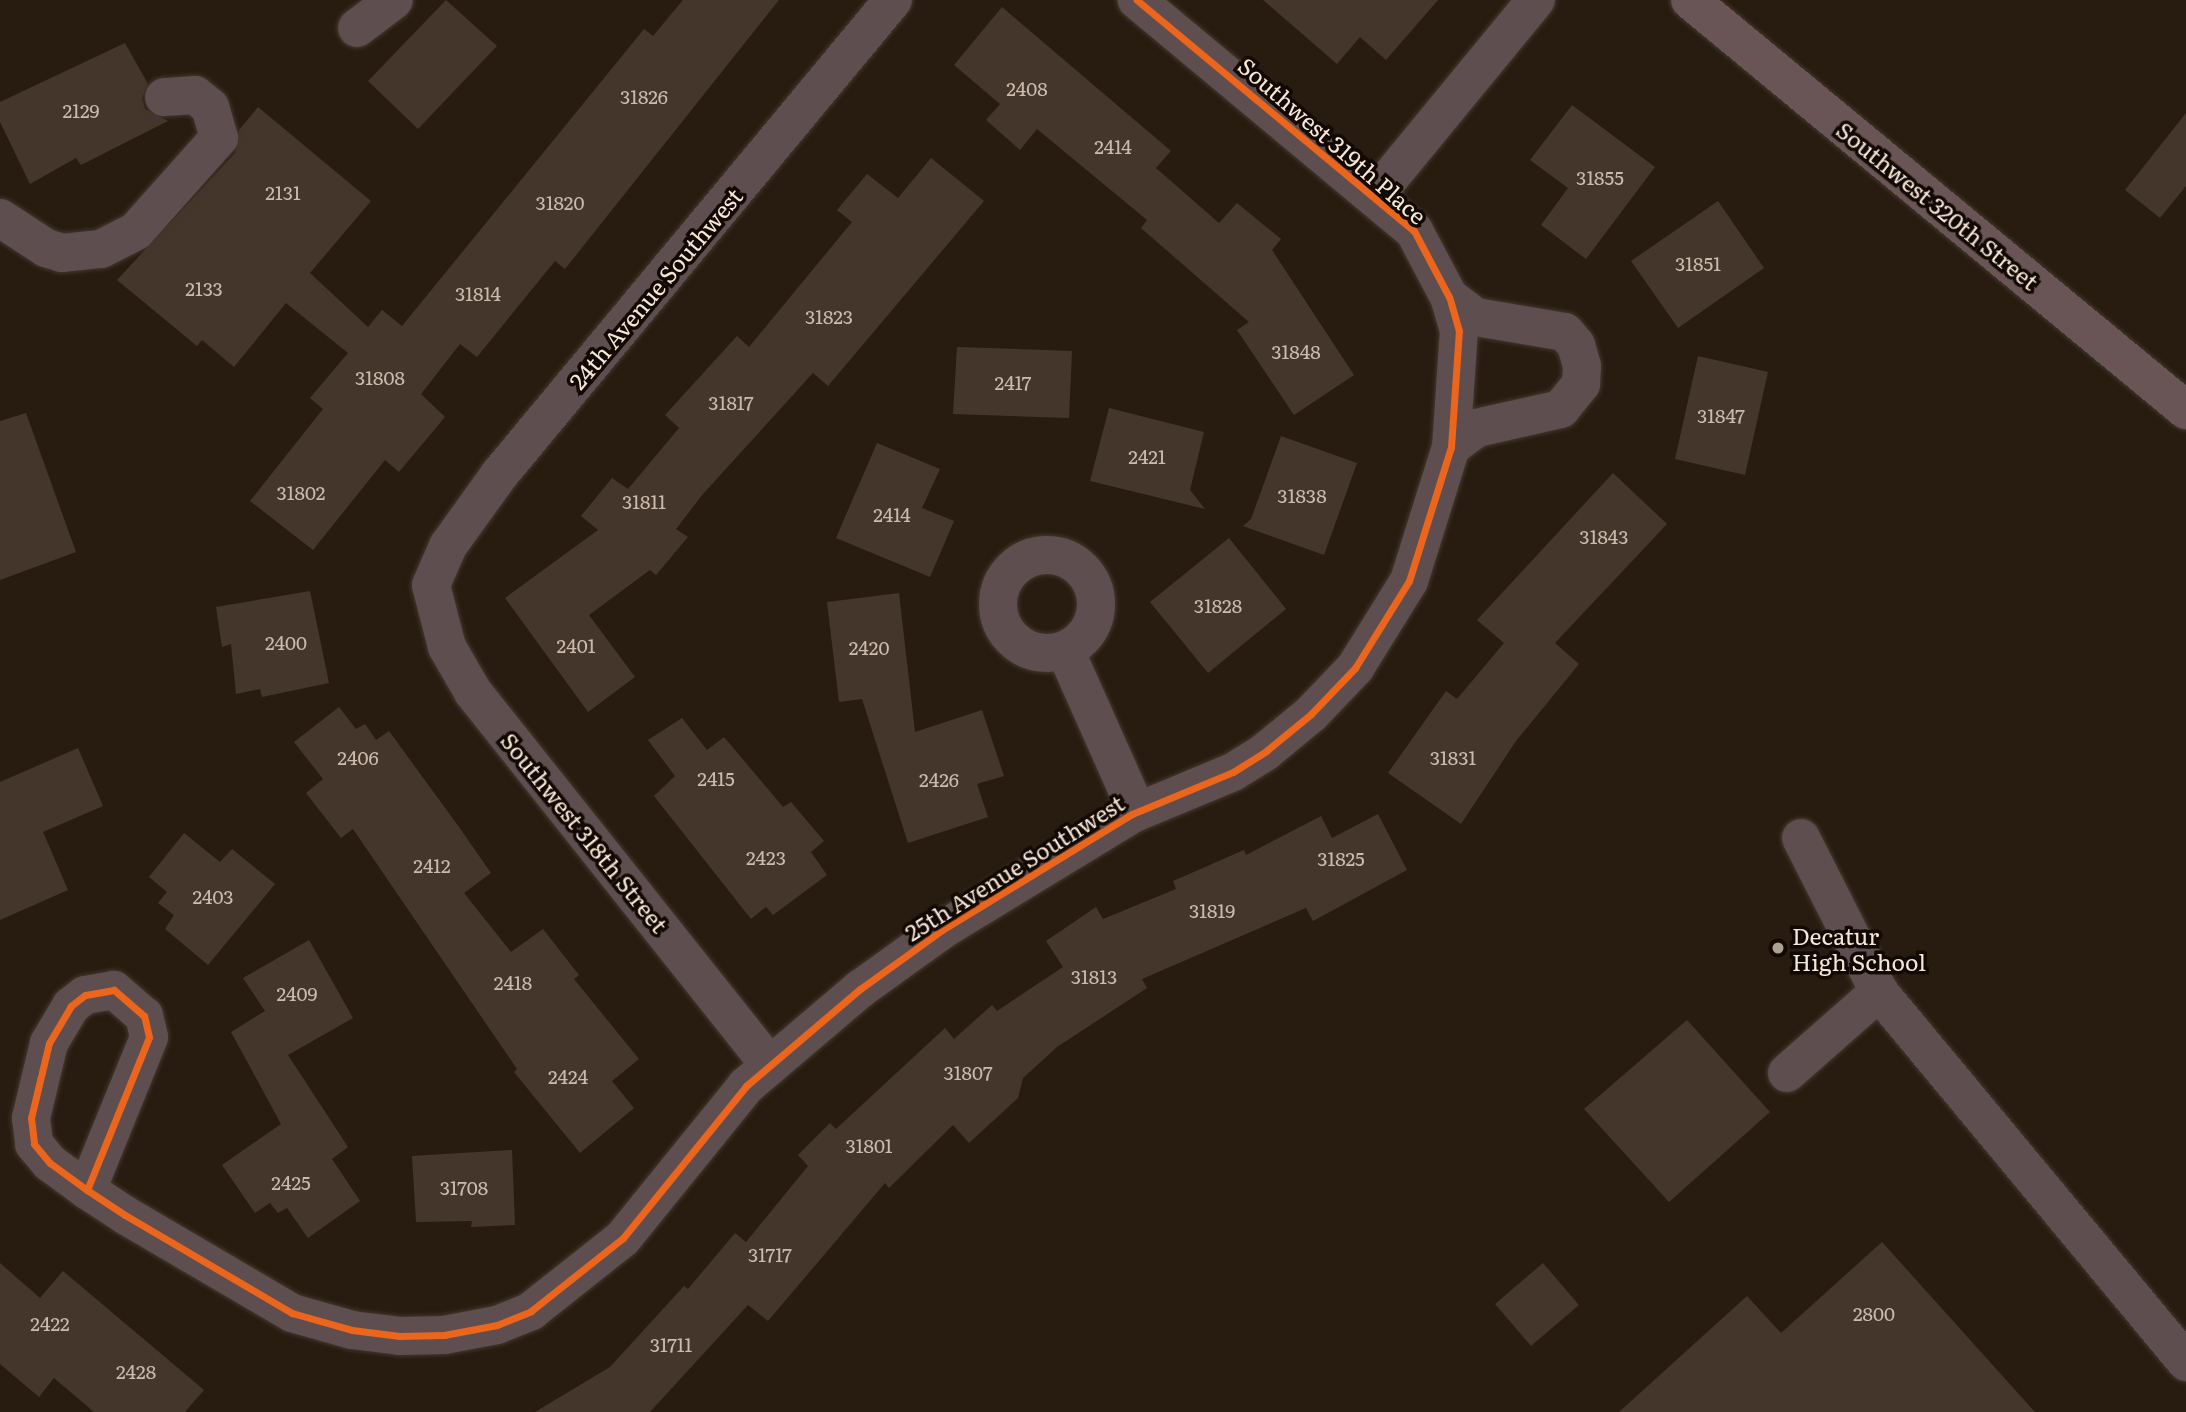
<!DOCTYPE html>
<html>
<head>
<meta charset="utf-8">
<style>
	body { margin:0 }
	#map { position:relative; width:2186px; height:1412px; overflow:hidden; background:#281c10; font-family:Literata,serif }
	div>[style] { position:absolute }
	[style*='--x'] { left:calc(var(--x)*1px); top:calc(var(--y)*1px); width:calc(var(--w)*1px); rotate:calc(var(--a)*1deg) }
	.building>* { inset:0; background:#45362c }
	.roads { filter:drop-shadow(0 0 2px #43382e) drop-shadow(0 0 2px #43382e) }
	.minor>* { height:38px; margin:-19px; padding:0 19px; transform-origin:19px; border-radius:19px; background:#5e4e4f }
	.minor>.ring { margin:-19px; padding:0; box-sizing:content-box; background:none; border:38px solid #5e4e4f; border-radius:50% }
	.major>* { height:38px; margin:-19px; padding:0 19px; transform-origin:19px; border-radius:19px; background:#695556 }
	.cycleway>* { height:7px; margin:-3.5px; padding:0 3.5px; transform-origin:3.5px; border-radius:3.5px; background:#eb651d }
	.dots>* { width:19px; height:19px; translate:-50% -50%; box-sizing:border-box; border:4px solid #130903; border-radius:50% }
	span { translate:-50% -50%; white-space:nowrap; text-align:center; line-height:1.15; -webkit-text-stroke:7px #130903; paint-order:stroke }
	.number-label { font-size:19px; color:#cabbae }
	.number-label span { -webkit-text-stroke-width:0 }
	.street-label { font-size:23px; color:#f6e7d9 }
	.poi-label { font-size:23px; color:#f6e7d9 }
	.left { translate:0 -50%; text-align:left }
</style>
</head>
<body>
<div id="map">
	<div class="building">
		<i style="clip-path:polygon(446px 0,497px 46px,418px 129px,368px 81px)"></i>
		<i style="clip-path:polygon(683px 0,779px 0,565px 269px,555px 261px,477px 357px,460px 344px,421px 394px,445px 417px,399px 472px,385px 460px,313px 550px,250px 501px,323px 409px,310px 398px,348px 353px,286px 303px,234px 367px,202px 340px,197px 346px,117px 280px,235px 153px,239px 130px,258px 107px,371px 201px,310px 273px,368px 327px,382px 310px,402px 326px,644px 29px,653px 36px)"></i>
		<i style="clip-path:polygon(1263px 0,1438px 0,1386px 60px,1360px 37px,1337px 64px)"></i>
		<i style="clip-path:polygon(1002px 7px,1171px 151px,1156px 168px,1219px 223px,1237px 203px,1281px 239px,1272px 250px,1354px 375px,1294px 415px,1237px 330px,1249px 322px,1141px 228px,1147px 220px,1037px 129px,1020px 150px,986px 120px,1000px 104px,954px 65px)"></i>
		<i style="clip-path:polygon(125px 43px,148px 84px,142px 98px,145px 109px,168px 121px,81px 165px,76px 158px,30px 184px,0 122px,0 102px)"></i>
		<i style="clip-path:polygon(1572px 105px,1655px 167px,1586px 259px,1541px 225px,1568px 188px,1530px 160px)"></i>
		<i style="clip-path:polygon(2186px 113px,2186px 186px,2160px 218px,2125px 190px)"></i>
		<i style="clip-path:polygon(931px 158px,984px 201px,828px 386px,813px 373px,703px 494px,676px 529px,688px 537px,656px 575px,650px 570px,589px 615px,635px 677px,588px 712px,505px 598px,598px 530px,581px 516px,612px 478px,628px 489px,679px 428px,665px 415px,737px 336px,749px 347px,852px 222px,837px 210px,867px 174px,898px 198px)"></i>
		<i style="clip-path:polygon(1718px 201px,1764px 268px,1678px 328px,1631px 261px)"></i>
		<i style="clip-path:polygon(957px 347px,1072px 351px,1069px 418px,953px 414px)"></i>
		<i style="clip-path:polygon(1698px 356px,1768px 372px,1745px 475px,1675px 459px)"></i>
		<i style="clip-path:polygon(1109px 408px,1204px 432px,1190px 490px,1205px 509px,1090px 481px)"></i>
		<i style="clip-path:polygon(26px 413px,76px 552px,0 580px,0 421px)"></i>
		<i style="clip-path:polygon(1281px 436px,1357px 463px,1324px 555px,1243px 526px,1251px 519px)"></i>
		<i style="clip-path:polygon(877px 443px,940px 469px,922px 508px,954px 521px,930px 577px,836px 538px)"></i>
		<i style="clip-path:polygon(1613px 473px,1667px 524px,1555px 643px,1579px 664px,1516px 741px,1461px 824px,1388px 773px,1446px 691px,1457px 699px,1504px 643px,1477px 620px)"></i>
		<i style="clip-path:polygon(1229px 538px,1286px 609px,1208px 673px,1150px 602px)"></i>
		<i style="clip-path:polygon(310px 591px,329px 683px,262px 697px,260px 689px,236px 694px,231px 644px,222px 647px,216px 607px)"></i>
		<i style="clip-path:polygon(899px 593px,915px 732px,982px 710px,1004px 776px,977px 784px,988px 817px,908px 843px,862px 699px,839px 702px,827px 602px)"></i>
		<i style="clip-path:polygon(339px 707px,356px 729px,365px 724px,376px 740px,389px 731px,459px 827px,491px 873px,464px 893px,511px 952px,543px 929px,579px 975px,574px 979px,639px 1059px,612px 1081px,634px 1108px,580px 1153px,514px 1072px,517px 1069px,353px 829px,341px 838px,306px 793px,323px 779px,294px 742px)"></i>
		<i style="clip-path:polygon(682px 718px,707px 750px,724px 737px,783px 807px,791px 802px,824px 841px,811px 852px,827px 875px,773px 915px,766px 907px,751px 919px,654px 796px,675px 776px,648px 740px)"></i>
		<i style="clip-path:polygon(78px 748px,103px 806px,43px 832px,68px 890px,0 920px,0 782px)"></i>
		<i style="clip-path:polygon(1378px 814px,1407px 870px,1313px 921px,1306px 908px,1142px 979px,1147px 988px,1057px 1047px,1023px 1078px,1018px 1098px,969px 1143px,953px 1125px,889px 1188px,885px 1183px,768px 1321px,748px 1305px,650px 1412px,535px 1412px,610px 1367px,684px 1286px,688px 1289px,735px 1233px,746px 1242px,808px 1166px,798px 1155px,830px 1123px,836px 1129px,945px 1028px,954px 1039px,992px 1005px,997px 1011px,1063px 967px,1046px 941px,1096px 907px,1103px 919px,1176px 889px,1173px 881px,1244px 850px,1246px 855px,1321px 816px,1332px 838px)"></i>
		<i style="clip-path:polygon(184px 833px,220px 862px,232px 849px,275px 884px,208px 965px,165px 929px,174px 915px,158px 903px,167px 892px,149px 877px)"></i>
		<i style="clip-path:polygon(309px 940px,353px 1018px,288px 1055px,348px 1147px,332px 1159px,360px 1201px,308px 1238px,287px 1208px,278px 1213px,270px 1203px,255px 1213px,222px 1165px,281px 1124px,231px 1032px,265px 1011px,243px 978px)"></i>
		<i style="clip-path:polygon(1687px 1020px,1770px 1112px,1669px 1202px,1584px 1109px)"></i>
		<i style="clip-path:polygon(512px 1150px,515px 1225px,471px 1227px,472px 1221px,416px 1222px,412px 1156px)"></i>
		<i style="clip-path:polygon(1882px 1242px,2035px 1412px,1619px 1412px,1747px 1296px,1781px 1333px)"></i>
		<i style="clip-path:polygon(0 1263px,40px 1298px,63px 1271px,204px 1390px,185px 1412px,94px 1412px,54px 1378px,39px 1397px,0 1364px)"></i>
		<i style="clip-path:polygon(1543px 1263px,1579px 1305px,1531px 1346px,1495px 1304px)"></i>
	</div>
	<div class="roads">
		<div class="minor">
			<i style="--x:357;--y:28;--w:46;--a:-37.1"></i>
			<i style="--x:1374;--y:197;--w:255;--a:-50.6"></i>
			<i style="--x:0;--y:218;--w:55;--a:33.1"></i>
			<i style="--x:46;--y:248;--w:17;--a:17"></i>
			<i style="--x:62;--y:253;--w:39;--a:-6"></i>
			<i style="--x:101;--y:249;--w:39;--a:-27"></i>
			<i style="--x:136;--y:231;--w:125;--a:-48.3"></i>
			<i style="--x:219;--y:138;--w:32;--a:-106"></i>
			<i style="--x:210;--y:107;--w:19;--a:-141"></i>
			<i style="--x:195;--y:95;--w:31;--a:176"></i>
			<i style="--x:1449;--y:297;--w:34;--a:37"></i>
			<i style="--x:1476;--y:317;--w:90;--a:9.6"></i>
			<i style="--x:1565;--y:332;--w:17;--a:50"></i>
			<i style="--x:1576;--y:345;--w:22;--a:74"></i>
			<i style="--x:1582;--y:366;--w:18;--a:93"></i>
			<i style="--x:1581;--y:384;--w:32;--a:129"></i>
			<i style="--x:1561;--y:409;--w:86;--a:167.3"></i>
			<i style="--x:1477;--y:428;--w:32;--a:144"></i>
			<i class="ring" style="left:998px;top:555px;width:60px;height:60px"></i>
			<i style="--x:1065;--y:650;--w:177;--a:66"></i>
			<i style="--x:1801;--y:838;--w:173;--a:63.1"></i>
			<i style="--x:1879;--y:992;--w:481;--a:50.3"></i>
			<i style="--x:768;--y:1063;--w:474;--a:-128.5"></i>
			<i style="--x:473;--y:692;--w:52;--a:-120"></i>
			<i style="--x:447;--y:647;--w:64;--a:-104.5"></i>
			<i style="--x:431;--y:585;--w:43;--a:-66.4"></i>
			<i style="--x:448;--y:546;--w:87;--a:-54.3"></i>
			<i style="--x:499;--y:475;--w:617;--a:-50.33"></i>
			<i style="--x:1787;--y:1073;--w:123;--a:-41.4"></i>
			<i style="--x:87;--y:1190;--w:165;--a:-67.9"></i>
			<i style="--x:149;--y:1037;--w:22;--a:-103"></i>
			<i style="--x:144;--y:1016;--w:40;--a:-139"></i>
			<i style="--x:114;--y:990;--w:29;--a:170"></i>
			<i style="--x:85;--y:995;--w:18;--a:142"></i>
			<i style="--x:71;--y:1006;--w:43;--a:120.7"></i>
			<i style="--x:49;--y:1043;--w:77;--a:103.5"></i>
			<i style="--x:31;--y:1118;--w:26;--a:83"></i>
			<i style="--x:34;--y:1144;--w:25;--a:50"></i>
			<i style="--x:50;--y:1163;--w:46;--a:36.1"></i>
			<i style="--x:87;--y:1190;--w:45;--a:33.3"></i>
			<i style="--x:125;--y:1215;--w:194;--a:30.4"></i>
			<i style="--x:292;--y:1313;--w:62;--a:15.8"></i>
			<i style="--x:352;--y:1330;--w:48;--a:7.1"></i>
			<i style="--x:400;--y:1336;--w:44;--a:-1.3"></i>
			<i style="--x:444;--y:1335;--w:54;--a:-10.7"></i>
			<i style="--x:497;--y:1325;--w:37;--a:-22"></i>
			<i style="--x:531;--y:1311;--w:117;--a:-38.4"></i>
			<i style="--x:623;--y:1238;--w:196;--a:-51"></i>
			<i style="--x:746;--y:1086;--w:150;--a:-40.4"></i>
			<i style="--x:860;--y:989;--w:101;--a:-35.7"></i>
			<i style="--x:942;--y:930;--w:223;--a:-31.4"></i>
			<i style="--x:1132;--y:814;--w:109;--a:-22.6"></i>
			<i style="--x:1233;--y:772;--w:39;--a:-32"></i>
			<i style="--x:1266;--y:751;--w:58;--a:-39.4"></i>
			<i style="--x:1311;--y:714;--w:64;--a:-46.3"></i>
			<i style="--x:1355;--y:668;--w:102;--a:-58.2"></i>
			<i style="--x:1409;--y:581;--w:140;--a:-72.6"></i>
			<i style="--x:1451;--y:447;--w:116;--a:-86.1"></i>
			<i style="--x:1459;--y:331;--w:35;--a:-106"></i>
			<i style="--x:1449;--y:297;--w:75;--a:-117.9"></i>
			<i style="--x:1414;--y:231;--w:361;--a:-140.2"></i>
		</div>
		<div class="major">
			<i style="--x:1690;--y:0;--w:644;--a:39.58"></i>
		</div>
	</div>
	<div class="cycleway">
		<i style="--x:87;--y:1190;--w:165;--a:-67.9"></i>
		<i style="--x:149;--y:1037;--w:22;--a:-103"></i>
		<i style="--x:144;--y:1016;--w:40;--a:-139"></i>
		<i style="--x:114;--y:990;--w:29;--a:170"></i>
		<i style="--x:85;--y:995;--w:18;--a:142"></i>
		<i style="--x:71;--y:1006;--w:43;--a:120.7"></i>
		<i style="--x:49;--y:1043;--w:77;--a:103.5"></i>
		<i style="--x:31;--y:1118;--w:26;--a:83"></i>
		<i style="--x:34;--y:1144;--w:25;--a:50"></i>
		<i style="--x:50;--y:1163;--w:46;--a:36.1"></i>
		<i style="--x:87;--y:1190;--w:45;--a:33.3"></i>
		<i style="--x:125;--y:1215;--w:194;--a:30.4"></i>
		<i style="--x:292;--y:1313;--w:62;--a:15.8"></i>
		<i style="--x:352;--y:1330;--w:48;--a:7.1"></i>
		<i style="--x:400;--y:1336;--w:44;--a:-1.3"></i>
		<i style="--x:444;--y:1335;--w:54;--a:-10.7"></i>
		<i style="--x:497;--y:1325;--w:37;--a:-22"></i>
		<i style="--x:531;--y:1311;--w:117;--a:-38.4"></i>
		<i style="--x:623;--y:1238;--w:196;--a:-51"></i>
		<i style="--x:746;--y:1086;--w:150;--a:-40.4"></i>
		<i style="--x:860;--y:989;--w:101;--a:-35.7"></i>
		<i style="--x:942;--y:930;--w:223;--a:-31.4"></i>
		<i style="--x:1132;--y:814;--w:109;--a:-22.6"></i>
		<i style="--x:1233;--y:772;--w:39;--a:-32"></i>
		<i style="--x:1266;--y:751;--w:58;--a:-39.4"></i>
		<i style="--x:1311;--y:714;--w:64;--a:-46.3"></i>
		<i style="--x:1355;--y:668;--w:102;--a:-58.2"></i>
		<i style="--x:1409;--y:581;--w:140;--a:-72.6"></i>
		<i style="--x:1451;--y:447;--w:116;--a:-86.1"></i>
		<i style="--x:1459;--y:331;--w:35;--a:-106"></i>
		<i style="--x:1449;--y:297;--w:75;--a:-117.9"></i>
		<i style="--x:1414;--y:231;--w:361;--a:-140.2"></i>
	</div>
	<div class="dots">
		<i style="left:1778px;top:948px;background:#aea093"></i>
	</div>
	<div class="number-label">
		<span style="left:1027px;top:89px">2408</span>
		<span style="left:644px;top:97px">31826</span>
		<span style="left:81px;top:111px">2129</span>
		<span style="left:1113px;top:147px">2414</span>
		<span style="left:1600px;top:178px">31855</span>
		<span style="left:283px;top:193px">2131</span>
		<span style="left:560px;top:203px">31820</span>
		<span style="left:1698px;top:264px">31851</span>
		<span style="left:204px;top:289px">2133</span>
		<span style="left:478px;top:294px">31814</span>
		<span style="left:829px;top:317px">31823</span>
		<span style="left:1296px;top:352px">31848</span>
		<span style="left:380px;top:378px">31808</span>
		<span style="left:1013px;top:383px">2417</span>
		<span style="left:731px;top:403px">31817</span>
		<span style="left:1721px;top:416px">31847</span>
		<span style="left:1147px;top:457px">2421</span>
		<span style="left:301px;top:493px">31802</span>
		<span style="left:1302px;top:496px">31838</span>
		<span style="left:644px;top:502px">31811</span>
		<span style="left:892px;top:515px">2414</span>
		<span style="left:1604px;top:537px">31843</span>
		<span style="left:1218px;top:606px">31828</span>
		<span style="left:286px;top:643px">2400</span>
		<span style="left:576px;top:646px">2401</span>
		<span style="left:869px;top:648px">2420</span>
		<span style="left:358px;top:758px">2406</span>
		<span style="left:1453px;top:758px">31831</span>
		<span style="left:716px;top:779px">2415</span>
		<span style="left:939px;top:780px">2426</span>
		<span style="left:766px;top:858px">2423</span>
		<span style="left:1341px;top:859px">31825</span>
		<span style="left:432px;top:866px">2412</span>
		<span style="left:213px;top:897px">2403</span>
		<span style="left:1212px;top:911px">31819</span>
		<span style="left:1094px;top:977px">31813</span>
		<span style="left:513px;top:983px">2418</span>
		<span style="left:297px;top:994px">2409</span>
		<span style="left:968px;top:1073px">31807</span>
		<span style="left:568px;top:1077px">2424</span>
		<span style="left:869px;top:1146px">31801</span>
		<span style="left:291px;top:1183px">2425</span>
		<span style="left:464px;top:1188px">31708</span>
		<span style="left:770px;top:1255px">31717</span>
		<span style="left:1874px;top:1314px">2800</span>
		<span style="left:50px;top:1324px">2422</span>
		<span style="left:671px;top:1345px">31711</span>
		<span style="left:136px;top:1372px">2428</span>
	</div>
	<div class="street-label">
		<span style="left:1333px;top:140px;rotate:41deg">Southwest 319th Place</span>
		<span style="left:1938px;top:205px;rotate:39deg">Southwest 320th Street</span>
		<span style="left:655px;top:288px;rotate:-50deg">24th Avenue Southwest</span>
		<span style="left:585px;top:832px;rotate:51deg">Southwest 318th Street</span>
		<span style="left:1014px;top:867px;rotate:-32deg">25th Avenue Southwest</span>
	</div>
	<div class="poi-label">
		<span class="left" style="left:1792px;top:948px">Decatur<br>High School</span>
	</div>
</div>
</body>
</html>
